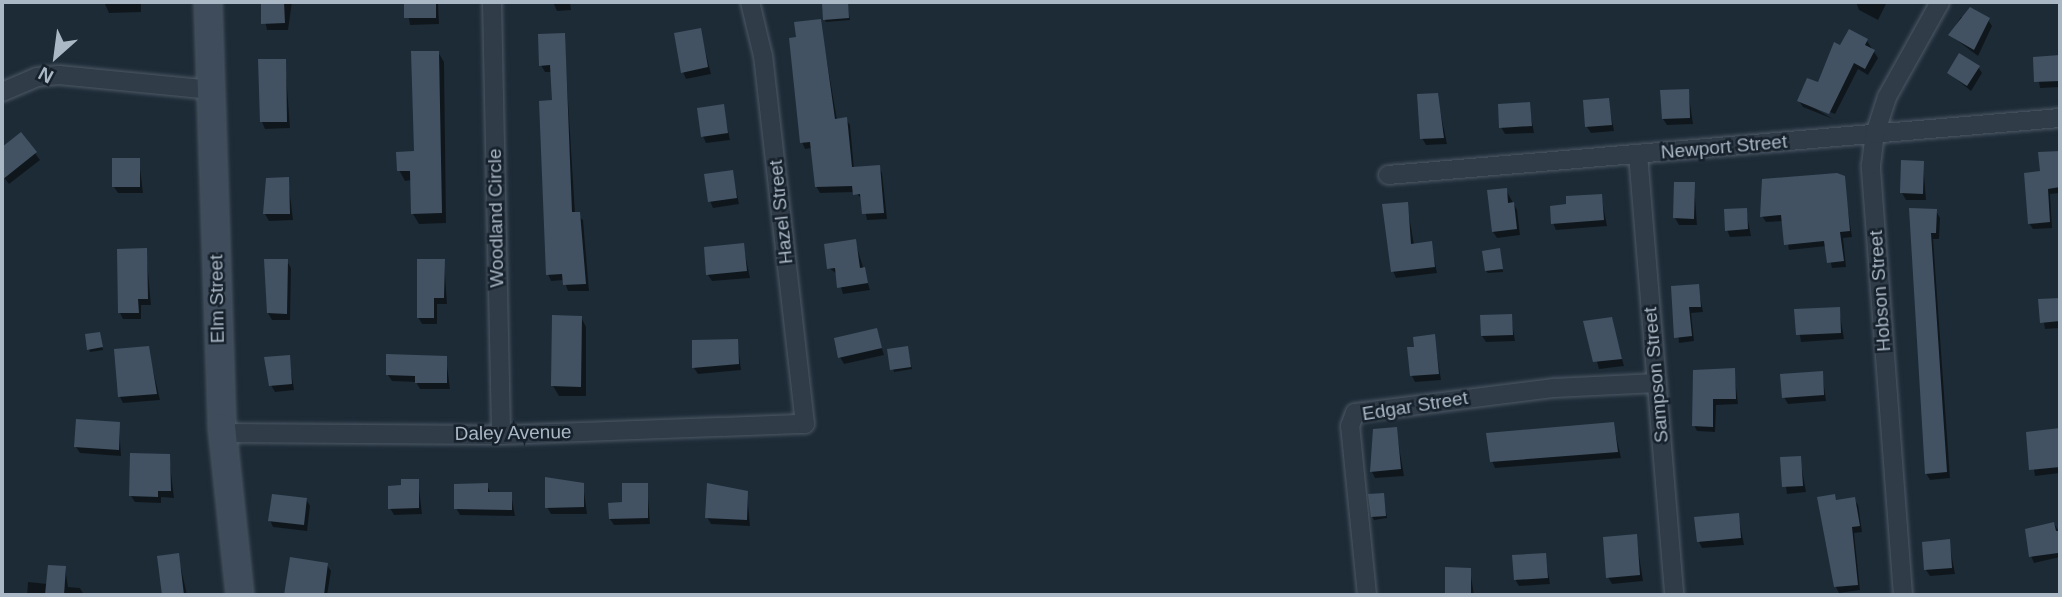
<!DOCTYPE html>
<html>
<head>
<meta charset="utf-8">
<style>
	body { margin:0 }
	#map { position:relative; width:2062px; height:597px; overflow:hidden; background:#1d2b37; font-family:Helvetica,sans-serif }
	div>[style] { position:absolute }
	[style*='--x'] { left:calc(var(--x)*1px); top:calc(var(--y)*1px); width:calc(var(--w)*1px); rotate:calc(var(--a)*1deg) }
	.shadow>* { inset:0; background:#0007 }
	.building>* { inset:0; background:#425262 }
	.roads { filter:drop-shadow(0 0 2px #4e5a66) drop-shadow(0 0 2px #4e5a66) }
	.street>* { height:18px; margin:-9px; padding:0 9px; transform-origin:9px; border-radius:9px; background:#303c48 }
	.secondary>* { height:26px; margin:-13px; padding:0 13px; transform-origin:13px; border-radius:13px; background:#3e4c5b }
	span { translate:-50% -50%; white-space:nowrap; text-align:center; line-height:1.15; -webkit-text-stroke:5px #16212c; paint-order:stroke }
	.street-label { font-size:19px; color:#aab7c5 }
	.frame { position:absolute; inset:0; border:4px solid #aab7c5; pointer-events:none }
	.north { position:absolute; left:21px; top:21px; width:70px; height:70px; -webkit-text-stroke:5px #16212c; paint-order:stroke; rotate:208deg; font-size:19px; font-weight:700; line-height:28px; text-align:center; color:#aab7c5 }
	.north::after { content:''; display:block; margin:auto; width:24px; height:32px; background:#aab7c5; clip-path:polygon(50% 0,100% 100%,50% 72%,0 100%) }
</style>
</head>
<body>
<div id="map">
	<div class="shadow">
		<i style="clip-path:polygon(104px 2px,141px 2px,141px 12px,109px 13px)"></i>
		<i style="clip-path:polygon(261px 2px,292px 2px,288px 30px,267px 30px)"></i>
		<i style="clip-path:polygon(406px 2px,438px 2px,439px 24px,410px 25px)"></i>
		<i style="clip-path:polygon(553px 2px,570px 2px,571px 10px,557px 11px)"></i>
		<i style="clip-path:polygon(1856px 2px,1887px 2px,1878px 20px,1859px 10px)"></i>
		<i style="clip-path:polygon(847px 3px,850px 20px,826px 22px,825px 20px)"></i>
		<i style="clip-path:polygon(1961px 17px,1988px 20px,1992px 26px,1978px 56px,1950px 35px)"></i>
		<i style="clip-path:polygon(820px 21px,837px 120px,846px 119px,850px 125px,854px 169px,879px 167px,882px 173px,887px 219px,867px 220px,863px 200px,855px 192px,820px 193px,816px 186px,812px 148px,805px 149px,802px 142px,798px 39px)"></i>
		<i style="clip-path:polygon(700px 30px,711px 74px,686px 79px,683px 72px)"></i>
		<i style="clip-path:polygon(564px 35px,575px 214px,583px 220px,589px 291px,568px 291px,564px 280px,551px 281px,548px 274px,553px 102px,552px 72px,545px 72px,541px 65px)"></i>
		<i style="clip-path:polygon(1867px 41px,1878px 58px,1868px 75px,1858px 69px,1835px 114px,1802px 101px,1833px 119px,1803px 107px,1799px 101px,1819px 84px,1841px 47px)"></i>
		<i style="clip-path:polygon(438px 52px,444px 62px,446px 223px,419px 224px,413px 214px,412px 180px,405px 181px,399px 170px,416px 153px)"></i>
		<i style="clip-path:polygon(2060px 57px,2060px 87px,2040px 88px,2035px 58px)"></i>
		<i style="clip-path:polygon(285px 60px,290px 128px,265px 129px,262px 122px)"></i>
		<i style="clip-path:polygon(1978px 67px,1982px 73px,1971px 91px,1949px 73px)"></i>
		<i style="clip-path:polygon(1688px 90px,1693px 124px,1667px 125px,1663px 119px)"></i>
		<i style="clip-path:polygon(1437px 95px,1447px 144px,1426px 145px,1422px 138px)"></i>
		<i style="clip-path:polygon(1608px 100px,1614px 131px,1591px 133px,1587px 127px)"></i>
		<i style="clip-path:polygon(1529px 104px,1534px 133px,1505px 134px,1501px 127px)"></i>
		<i style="clip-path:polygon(723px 106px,730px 140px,706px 143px,703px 136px)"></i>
		<i style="clip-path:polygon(21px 134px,40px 160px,9px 184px,2px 175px,2px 149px)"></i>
		<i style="clip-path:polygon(2059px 152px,2060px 193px,2050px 194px,2052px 228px,2033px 229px,2029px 223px,2042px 173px)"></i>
		<i style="clip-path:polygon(139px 160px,143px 193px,118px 193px,114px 187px)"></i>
		<i style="clip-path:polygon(1923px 163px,1926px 200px,1906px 200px,1902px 193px)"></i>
		<i style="clip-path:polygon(732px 171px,739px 204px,713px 208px,710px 201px)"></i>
		<i style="clip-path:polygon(1843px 177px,1852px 237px,1843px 238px,1846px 267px,1832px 268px,1827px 246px,1789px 250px,1784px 221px,1766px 222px,1762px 216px)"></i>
		<i style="clip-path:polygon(267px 179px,288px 179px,293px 220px,269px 221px,265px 214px)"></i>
		<i style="clip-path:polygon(1694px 184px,1697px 225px,1679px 225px,1675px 218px)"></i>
		<i style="clip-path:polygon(1506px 190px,1517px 210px,1520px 235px,1497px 238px,1493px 232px)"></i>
		<i style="clip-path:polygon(1601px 195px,1607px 226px,1556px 230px,1553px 223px,1568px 206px)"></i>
		<i style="clip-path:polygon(1407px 204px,1414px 245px,1431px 243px,1437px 273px,1396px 278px,1393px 271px)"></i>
		<i style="clip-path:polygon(1910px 209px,1936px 211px,1940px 218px,1939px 239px,1933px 239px,1950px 478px,1930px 480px,1926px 473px)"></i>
		<i style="clip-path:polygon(1746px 210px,1751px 236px,1730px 237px,1727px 230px)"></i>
		<i style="clip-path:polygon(855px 241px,870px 290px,843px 294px,837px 274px,829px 268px)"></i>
		<i style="clip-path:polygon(743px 244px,750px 278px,712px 281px,708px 275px)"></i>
		<i style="clip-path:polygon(146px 250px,151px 305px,141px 305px,141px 319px,123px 319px,120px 313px)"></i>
		<i style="clip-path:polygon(1499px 250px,1503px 272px,1488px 273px,1486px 271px)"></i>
		<i style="clip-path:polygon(444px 260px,447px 304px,437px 304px,437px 324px,422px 324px,418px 317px)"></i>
		<i style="clip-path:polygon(287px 261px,291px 268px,290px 320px,272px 320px,268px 313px)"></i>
		<i style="clip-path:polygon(1698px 286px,1703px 312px,1691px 313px,1694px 341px,1679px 343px,1673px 287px)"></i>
		<i style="clip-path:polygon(2060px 299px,2060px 328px,2045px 329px,2040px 301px)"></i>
		<i style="clip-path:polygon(1839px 309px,1844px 339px,1801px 342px,1796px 311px)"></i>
		<i style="clip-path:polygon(1511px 316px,1515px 341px,1486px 342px,1482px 336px)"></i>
		<i style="clip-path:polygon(581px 317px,586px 327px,586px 396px,559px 396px,553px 386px)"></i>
		<i style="clip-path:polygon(1611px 319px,1624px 366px,1599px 369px,1586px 322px)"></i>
		<i style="clip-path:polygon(876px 330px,884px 355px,844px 364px,840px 357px)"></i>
		<i style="clip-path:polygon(99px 334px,103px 350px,90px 352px,89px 349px)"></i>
		<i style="clip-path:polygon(1434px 336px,1441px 380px,1415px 382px,1412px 376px,1416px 348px)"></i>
		<i style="clip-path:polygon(737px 340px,741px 370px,698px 374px,694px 368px)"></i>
		<i style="clip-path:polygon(148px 348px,160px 400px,123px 403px,120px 397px)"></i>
		<i style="clip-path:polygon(907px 348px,912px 369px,894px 372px,889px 351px)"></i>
		<i style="clip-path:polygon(289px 357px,294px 390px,275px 392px,271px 385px)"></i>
		<i style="clip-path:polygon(446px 358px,450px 389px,420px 389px,416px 382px,392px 381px,388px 375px)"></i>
		<i style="clip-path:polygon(1734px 370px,1738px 404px,1716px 405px,1715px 432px,1697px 431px,1694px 425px)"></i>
		<i style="clip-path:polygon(1822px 372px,1826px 401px,1788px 404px,1784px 397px)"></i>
		<i style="clip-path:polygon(1613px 423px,1621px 458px,1495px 468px,1492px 461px)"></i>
		<i style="clip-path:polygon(119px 424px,121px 456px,80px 453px,76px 447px)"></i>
		<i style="clip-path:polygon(1396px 429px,1404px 476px,1375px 478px,1372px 472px)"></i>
		<i style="clip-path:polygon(2060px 430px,2060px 473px,2035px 476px,2028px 433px)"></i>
		<i style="clip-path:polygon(169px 456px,174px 498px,161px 497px,161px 503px,135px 502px,131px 496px)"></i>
		<i style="clip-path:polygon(1800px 458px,1806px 492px,1787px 494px,1782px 459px)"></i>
		<i style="clip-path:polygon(418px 480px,422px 514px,394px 515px,390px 508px,402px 487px)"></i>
		<i style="clip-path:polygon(583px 484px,587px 514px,551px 514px,547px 507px)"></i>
		<i style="clip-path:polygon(647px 484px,650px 524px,614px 525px,610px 519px)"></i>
		<i style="clip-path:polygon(487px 485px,491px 494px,511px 494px,515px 516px,460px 515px,456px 508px)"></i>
		<i style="clip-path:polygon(747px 493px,750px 526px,711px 524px,707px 517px)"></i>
		<i style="clip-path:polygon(1383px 495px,1387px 518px,1374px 520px,1372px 517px)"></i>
		<i style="clip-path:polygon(1834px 496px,1837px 501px,1854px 499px,1858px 505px,1862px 532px,1854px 533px,1860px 590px,1839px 593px,1836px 587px)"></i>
		<i style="clip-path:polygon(306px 499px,310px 506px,307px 531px,273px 527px,270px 520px)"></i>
		<i style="clip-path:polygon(1738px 514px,1744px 545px,1702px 548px,1699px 542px)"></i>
		<i style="clip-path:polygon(2054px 524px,2060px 532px,2060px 557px,2034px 563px,2031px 556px)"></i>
		<i style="clip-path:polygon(1636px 536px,1643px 581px,1612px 584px,1608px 577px)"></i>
		<i style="clip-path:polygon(1949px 541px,1955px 574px,1930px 576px,1926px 570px)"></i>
		<i style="clip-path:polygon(1545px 554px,1550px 584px,1519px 586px,1515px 579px)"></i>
		<i style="clip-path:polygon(178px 555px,187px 595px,164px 595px,159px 558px)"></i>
		<i style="clip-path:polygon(291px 559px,327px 565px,331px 571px,327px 595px,286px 595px)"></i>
		<i style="clip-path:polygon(65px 568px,68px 587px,80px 588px,84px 595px,27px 595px,28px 582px,48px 584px)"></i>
		<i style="clip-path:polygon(1447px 569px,1470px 570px,1474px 595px,1447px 595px)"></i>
	</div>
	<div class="building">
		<i style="clip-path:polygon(261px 2px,284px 2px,285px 23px,261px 24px)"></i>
		<i style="clip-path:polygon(404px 2px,436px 2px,436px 18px,404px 18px)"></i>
		<i style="clip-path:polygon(848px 2px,849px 18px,823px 20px,822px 3px)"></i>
		<i style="clip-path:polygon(1970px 7px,1990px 18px,1974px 50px,1948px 35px)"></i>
		<i style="clip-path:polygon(821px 19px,835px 119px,847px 117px,852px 167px,880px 165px,884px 213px,862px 214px,860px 194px,853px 195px,852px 186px,815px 187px,810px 142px,800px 143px,789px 38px,796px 37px,794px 22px)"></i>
		<i style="clip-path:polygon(701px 28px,708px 67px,681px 73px,674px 33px)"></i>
		<i style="clip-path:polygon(1849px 29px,1868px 39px,1865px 45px,1875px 50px,1865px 69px,1854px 63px,1829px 114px,1797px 101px,1807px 78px,1818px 82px,1834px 42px,1840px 45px)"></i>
		<i style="clip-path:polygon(565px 33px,572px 212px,580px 212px,586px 284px,563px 285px,562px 274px,546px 275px,539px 101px,552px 100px,550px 65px,539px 66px,538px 34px)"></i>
		<i style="clip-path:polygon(411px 51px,439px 51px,442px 213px,411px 214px,410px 171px,397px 171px,396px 152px,414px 151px)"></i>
		<i style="clip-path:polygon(1959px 53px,1980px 66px,1967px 86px,1947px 73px)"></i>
		<i style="clip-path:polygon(2060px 55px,2060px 81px,2034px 82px,2033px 57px)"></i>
		<i style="clip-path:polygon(258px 59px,286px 59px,287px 122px,260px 122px)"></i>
		<i style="clip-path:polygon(1689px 89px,1690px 118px,1662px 119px,1660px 90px)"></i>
		<i style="clip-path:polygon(1438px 93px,1444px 138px,1420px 139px,1417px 94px)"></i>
		<i style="clip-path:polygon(1609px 98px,1612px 125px,1585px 127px,1583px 100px)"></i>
		<i style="clip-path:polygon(1530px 102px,1532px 126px,1499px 128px,1498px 104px)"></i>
		<i style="clip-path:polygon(724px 104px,728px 133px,701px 137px,697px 108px)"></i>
		<i style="clip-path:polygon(21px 132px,37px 152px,2px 180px,2px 147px)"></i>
		<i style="clip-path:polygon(2060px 151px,2060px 187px,2048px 189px,2050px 222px,2028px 224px,2024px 173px,2040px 171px,2038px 152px)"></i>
		<i style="clip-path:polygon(112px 158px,140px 158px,140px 187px,112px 187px)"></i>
		<i style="clip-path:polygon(1901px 160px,1924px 161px,1923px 194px,1900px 193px)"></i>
		<i style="clip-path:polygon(733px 170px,737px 198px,708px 202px,704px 174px)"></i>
		<i style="clip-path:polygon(1837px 173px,1845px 176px,1850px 231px,1840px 232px,1844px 261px,1827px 263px,1824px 241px,1784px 245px,1781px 215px,1760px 217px,1762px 179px)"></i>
		<i style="clip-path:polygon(289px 177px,290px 214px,263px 214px,266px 178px)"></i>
		<i style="clip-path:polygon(1674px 182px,1695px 182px,1694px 219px,1673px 218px)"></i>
		<i style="clip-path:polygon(1507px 188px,1508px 203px,1514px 202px,1517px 229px,1492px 232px,1487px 190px)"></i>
		<i style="clip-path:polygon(1602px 194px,1604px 220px,1551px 224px,1550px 206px,1566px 204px,1566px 196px)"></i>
		<i style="clip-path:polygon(1408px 202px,1411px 244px,1432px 241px,1435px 267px,1391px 272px,1382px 204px)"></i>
		<i style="clip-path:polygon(1747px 208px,1748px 229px,1725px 231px,1724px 209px)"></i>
		<i style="clip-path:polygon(1909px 208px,1937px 209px,1936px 233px,1931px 233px,1947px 472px,1925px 474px)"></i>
		<i style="clip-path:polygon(856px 239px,860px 268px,865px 267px,868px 283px,837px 288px,835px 268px,827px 269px,824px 244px)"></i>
		<i style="clip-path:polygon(744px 243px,747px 271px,706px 275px,704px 247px)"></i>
		<i style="clip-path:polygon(147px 248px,148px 299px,138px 299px,139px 313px,118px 313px,117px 249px)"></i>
		<i style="clip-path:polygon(1500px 248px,1503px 269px,1485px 271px,1482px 251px)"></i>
		<i style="clip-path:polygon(264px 259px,288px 259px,287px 314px,267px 313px)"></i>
		<i style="clip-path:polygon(417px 259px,445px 259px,444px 298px,434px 298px,434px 318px,417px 318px)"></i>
		<i style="clip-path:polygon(1699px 284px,1701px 307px,1689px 307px,1692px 336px,1674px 338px,1671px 286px)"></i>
		<i style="clip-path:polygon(2060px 298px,2060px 321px,2040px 323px,2038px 299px)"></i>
		<i style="clip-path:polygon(1840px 307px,1841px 333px,1796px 335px,1794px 309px)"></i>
		<i style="clip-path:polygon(1512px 314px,1513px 335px,1481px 336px,1480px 315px)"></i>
		<i style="clip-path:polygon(552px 315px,582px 316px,581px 387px,551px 386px)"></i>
		<i style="clip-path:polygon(1612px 317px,1622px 359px,1593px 362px,1583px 321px)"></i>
		<i style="clip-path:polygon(877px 328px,882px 348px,838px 358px,834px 338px)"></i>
		<i style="clip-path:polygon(100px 332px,103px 347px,87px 350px,85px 334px)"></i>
		<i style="clip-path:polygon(1435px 334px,1439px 374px,1410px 376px,1407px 347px,1414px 347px,1413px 337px)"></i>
		<i style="clip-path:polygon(738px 339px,739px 364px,692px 368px,692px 340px)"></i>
		<i style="clip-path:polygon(149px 346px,157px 394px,118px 397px,114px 349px)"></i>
		<i style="clip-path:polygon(908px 346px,911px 367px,890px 370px,887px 349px)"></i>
		<i style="clip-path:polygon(386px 354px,447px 356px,447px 383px,415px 383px,415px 376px,386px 375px)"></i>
		<i style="clip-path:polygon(290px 355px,292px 384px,269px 386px,264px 357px)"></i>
		<i style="clip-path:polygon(1735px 368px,1736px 399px,1713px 399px,1713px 427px,1692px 426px,1693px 370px)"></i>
		<i style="clip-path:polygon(1823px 371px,1824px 395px,1782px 398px,1780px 374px)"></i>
		<i style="clip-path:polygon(76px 419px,120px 422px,119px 450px,74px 447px)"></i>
		<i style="clip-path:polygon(1614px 422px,1618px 452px,1490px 462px,1486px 433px)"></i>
		<i style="clip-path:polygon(1397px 427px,1401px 469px,1370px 472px,1373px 429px)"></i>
		<i style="clip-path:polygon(2060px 428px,2060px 467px,2029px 470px,2026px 432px)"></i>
		<i style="clip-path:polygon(130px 453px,170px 454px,171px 491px,158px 491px,158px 497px,129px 496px)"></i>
		<i style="clip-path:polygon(1801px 456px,1803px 486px,1782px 487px,1780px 457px)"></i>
		<i style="clip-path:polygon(545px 477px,584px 483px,584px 507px,545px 508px)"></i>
		<i style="clip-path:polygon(401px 479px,419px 479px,419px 508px,388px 509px,388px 486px,401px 485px)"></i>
		<i style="clip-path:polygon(488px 483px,488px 492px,512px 492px,512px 510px,454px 509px,454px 484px)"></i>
		<i style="clip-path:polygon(622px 483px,648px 483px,648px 518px,609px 519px,608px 503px,622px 502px)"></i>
		<i style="clip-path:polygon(707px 483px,748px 491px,747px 520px,705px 518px)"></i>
		<i style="clip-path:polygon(1384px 493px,1386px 516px,1371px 517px,1368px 494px)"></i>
		<i style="clip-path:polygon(272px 494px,307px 498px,304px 525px,268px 521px)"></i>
		<i style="clip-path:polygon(1835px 494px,1836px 500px,1855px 497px,1860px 526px,1852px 527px,1858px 585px,1834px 587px,1817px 497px)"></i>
		<i style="clip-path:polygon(1739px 513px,1741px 538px,1697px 542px,1694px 517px)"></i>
		<i style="clip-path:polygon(2054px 522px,2056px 531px,2060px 531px,2058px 553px,2029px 557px,2025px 529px)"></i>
		<i style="clip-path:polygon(1637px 534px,1640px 575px,1606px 578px,1603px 537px)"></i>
		<i style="clip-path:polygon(1950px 539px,1952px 568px,1924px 570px,1922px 542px)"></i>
		<i style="clip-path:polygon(179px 553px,184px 595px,162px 595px,157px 556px)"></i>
		<i style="clip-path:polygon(1546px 553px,1548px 578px,1514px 580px,1512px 555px)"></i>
		<i style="clip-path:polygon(290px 557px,328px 563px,324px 595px,284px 595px)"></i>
		<i style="clip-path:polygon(48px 565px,66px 566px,64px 595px,45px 595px)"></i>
		<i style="clip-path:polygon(1445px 567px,1471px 568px,1471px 595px,1445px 595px)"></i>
	</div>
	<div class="roads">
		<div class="street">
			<i style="--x:492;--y:2;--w:433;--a:88.8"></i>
			<i style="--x:2;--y:92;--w:38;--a:-23"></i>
			<i style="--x:37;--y:77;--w:22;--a:-5"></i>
			<i style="--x:59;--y:75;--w:154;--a:5.6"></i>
			<i style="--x:1638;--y:154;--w:442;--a:85.3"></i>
			<i style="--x:1388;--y:175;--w:674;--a:-4.85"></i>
			<i style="--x:222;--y:433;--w:279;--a:0.4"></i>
			<i style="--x:501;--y:435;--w:304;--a:-2.1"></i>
			<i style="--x:805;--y:424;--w:370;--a:-96.5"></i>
			<i style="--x:763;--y:56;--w:56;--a:-103.5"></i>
			<i style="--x:1367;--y:595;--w:170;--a:-95.7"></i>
			<i style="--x:1350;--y:426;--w:14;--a:-69"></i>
			<i style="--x:1355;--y:413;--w:201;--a:-7.2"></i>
			<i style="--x:1554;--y:388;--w:103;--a:-2.8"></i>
			<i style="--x:1903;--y:595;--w:431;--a:-94.3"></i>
			<i style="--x:1871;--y:165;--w:31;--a:-83"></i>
			<i style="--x:1875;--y:134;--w:39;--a:-72"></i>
			<i style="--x:1887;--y:97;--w:109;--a:-60.8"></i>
		</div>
		<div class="secondary">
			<i style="--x:208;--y:2;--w:425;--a:88.1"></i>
			<i style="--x:222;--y:427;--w:169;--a:83.9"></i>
		</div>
	</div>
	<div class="street-label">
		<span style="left:1724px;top:147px;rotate:-5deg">Newport Street</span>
		<span style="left:781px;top:212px;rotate:-96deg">Hazel Street</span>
		<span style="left:496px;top:218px;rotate:-91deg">Woodland Circle</span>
		<span style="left:1880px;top:291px;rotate:-94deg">Hobson Street</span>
		<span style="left:217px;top:299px;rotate:-91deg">Elm Street</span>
		<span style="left:1656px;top:375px;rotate:-95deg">Sampson Street</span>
		<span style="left:1415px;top:406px;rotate:-9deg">Edgar Street</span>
		<span style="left:513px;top:433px;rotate:-1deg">Daley Avenue</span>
	</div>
	<div class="frame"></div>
	<div class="north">N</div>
</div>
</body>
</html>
